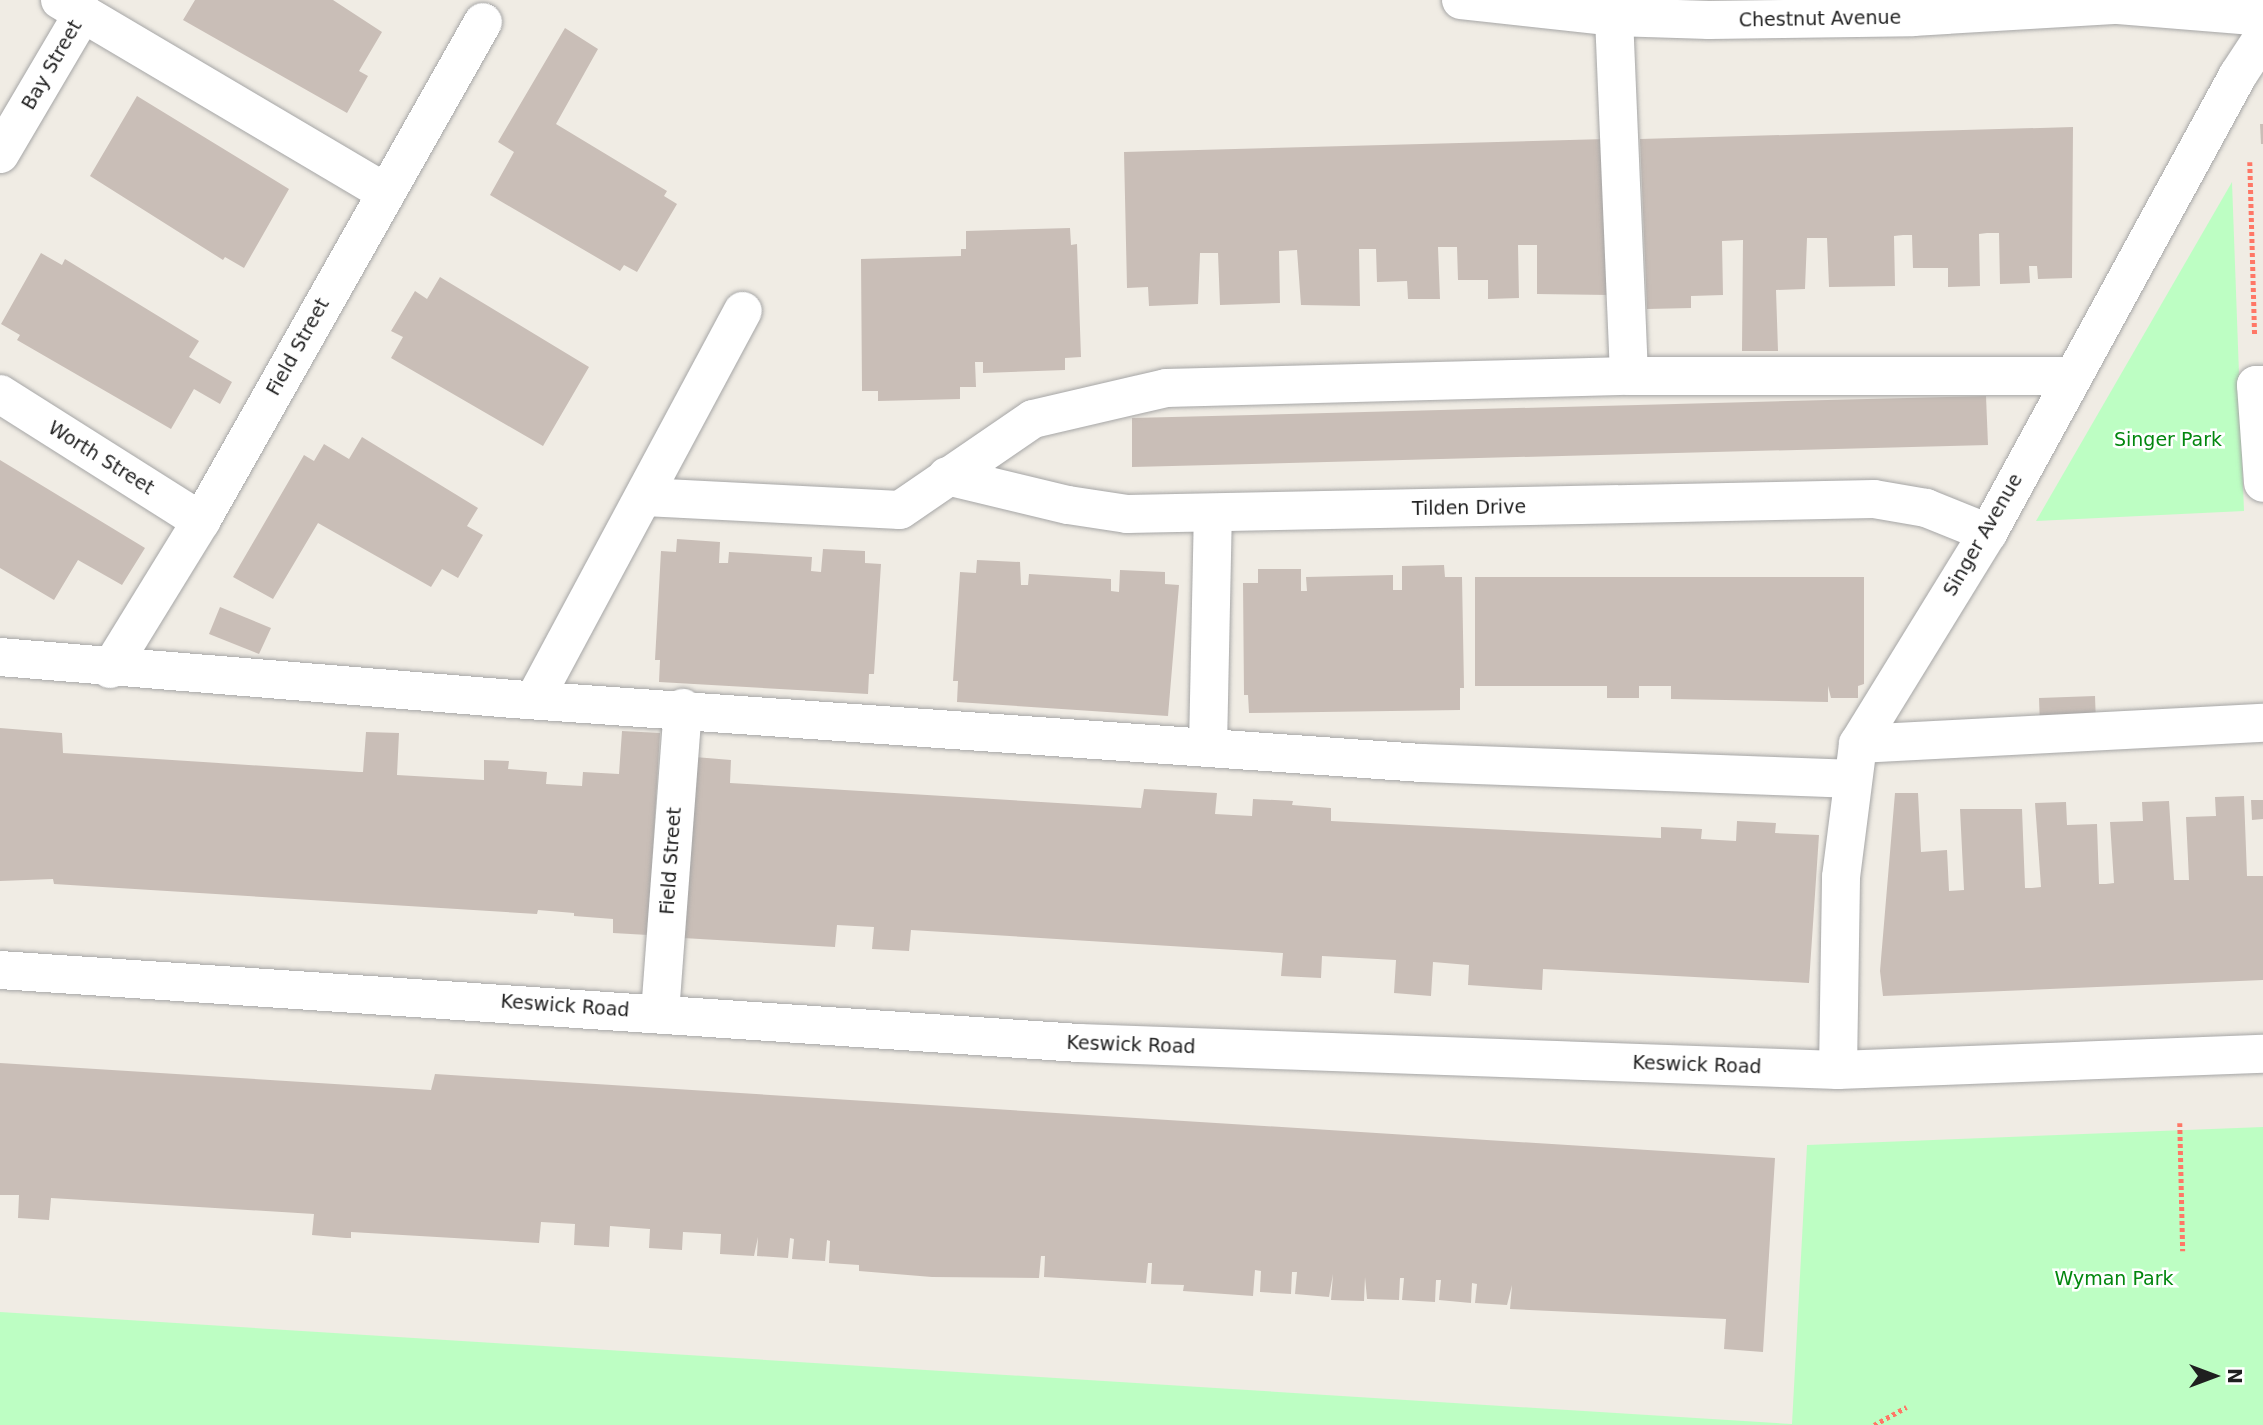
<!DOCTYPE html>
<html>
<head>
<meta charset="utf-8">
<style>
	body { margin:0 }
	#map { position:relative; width:2263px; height:1425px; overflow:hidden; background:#f0ece4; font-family:"DejaVu Sans",sans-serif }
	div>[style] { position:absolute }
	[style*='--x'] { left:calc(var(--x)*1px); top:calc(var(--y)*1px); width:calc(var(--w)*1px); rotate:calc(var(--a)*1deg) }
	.park>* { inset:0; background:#bdfec3 }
	.building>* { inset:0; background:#c9beb7 }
	.path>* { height:4.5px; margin-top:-2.25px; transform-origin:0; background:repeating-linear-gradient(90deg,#f76 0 3.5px,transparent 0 7px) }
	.roads { filter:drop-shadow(0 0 2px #a6a6a6) drop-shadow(0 0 2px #a6a6a6) }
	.minor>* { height:38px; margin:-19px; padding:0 19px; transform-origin:19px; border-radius:19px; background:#fff }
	span { translate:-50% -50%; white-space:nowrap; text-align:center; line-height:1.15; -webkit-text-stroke:5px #fff; paint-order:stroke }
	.street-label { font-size:19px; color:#1f1f1f }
	.park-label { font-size:19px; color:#02870e }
	.north { position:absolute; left:2179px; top:1341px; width:70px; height:70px; -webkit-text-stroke:5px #fff; paint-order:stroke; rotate:90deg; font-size:19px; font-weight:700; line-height:28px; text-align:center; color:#1f1f1f }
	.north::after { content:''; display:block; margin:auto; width:24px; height:32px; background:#1f1f1f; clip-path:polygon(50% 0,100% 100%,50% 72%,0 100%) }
</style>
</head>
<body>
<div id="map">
	<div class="park">
		<i style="clip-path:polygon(2232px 182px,2244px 511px,2036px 521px)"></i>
		<i style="clip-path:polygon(2263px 1127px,2263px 1425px,0 1425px,0 1312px,1792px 1424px,1807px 1145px)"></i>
	</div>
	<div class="building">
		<i style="clip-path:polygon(195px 0,333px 0,382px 32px,359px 71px,368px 76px,347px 113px,183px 20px)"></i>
		<i style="clip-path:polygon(565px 28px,598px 49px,556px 124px,667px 191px,664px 196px,677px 204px,637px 272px,624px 265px,620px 271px,490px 195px,514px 152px,498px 142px)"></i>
		<i style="clip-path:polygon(137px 96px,289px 189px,244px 268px,225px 257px,223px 260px,90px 176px)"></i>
		<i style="clip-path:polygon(2260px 124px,2263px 124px,2263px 144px,2261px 144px)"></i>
		<i style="clip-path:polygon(2073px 127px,2072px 278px,2038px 279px,2037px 266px,2029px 266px,2030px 283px,2000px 284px,1999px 233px,1987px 233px,1979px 234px,1980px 286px,1948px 287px,1948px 268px,1913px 268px,1912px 235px,1903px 235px,1894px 236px,1895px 286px,1829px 287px,1827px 238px,1807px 238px,1805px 289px,1776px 290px,1778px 351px,1742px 351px,1743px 240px,1722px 241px,1723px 295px,1691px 296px,1691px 308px,1647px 309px,1640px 139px)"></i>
		<i style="clip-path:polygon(1606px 139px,1609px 295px,1537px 294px,1537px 245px,1518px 245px,1519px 298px,1488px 299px,1488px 280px,1458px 280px,1457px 247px,1438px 247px,1440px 299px,1408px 299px,1407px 281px,1377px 282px,1376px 249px,1359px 249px,1360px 306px,1301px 305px,1297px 250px,1279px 251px,1280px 303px,1220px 305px,1218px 253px,1200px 253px,1198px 304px,1149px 306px,1148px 287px,1127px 288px,1124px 152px)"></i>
		<i style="clip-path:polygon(1070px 228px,1071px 245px,1077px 244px,1081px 357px,1065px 358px,1065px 370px,983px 373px,983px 362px,975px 362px,976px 387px,960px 387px,960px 399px,878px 401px,878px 391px,862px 391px,861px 259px,961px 256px,961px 249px,966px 249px,966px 231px)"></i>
		<i style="clip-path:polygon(41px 253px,62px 265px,65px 259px,199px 341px,189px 357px,232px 382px,220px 404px,194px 389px,171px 429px,17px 340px,20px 335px,1px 324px)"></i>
		<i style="clip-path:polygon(440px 277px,589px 367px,543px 446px,391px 358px,403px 337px,391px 331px,415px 291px,427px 299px)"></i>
		<i style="clip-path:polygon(1986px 396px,1988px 445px,1132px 467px,1132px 418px)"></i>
		<i style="clip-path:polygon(362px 437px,478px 508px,467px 526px,483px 535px,458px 578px,442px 569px,431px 587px,318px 523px,273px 599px,233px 577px,304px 455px,314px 461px,324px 444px,349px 459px)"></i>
		<i style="clip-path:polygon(0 460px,145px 548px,122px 585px,78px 560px,54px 600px,0 568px)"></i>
		<i style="clip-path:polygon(677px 539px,720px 542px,719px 563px,728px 563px,729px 552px,812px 557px,811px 571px,821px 572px,823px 549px,865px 551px,865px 563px,881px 564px,874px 674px,869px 674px,868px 694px,659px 682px,660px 660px,655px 660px,661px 551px,676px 552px)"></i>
		<i style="clip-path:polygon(977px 560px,1020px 562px,1021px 585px,1028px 585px,1029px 574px,1111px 579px,1111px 591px,1119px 592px,1120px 570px,1165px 572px,1165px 584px,1179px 585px,1168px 716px,957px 702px,958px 681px,953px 681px,960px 572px,976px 573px)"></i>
		<i style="clip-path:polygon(1444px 565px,1445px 577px,1462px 577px,1464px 688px,1460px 688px,1460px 710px,1249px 713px,1248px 695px,1244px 695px,1243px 583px,1258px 583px,1258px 569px,1301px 569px,1301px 591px,1307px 591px,1306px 577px,1393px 575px,1393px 590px,1402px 590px,1402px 566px)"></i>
		<i style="clip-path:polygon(1475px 577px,1864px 577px,1864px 684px,1858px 686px,1858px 698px,1831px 698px,1828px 686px,1828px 702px,1671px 699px,1671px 686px,1639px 686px,1639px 698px,1607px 698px,1607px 686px,1475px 686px)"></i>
		<i style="clip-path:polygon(220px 607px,271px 628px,259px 654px,209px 634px)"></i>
		<i style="clip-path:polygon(2095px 696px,2096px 724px,2040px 727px,2039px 698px)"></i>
		<i style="clip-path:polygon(0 728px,62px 733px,63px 753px,359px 772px,363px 772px,366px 732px,399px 733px,397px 775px,484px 780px,484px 760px,509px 761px,508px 769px,547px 772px,546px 784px,582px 786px,583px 772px,619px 774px,622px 731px,660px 733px,648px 935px,613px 933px,613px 919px,574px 916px,574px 913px,538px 910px,537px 914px,54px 884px,53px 879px,0 881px)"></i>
		<i style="clip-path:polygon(695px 757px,731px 760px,730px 783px,1141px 808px,1144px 789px,1217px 793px,1215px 814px,1252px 816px,1253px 799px,1293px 801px,1292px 805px,1331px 808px,1331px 821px,1661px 838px,1661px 827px,1702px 829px,1701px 839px,1736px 841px,1737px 821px,1776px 823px,1775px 833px,1819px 835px,1809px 983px,1543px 969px,1542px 990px,1468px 985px,1469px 965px,1433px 962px,1431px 996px,1394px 993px,1396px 960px,1322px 956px,1321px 978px,1281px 976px,1283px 953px,911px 930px,909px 951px,872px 949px,874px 927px,837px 925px,835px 947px,683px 938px)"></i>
		<i style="clip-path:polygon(1895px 793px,1918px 793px,1921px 852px,1947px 850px,1949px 891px,1964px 890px,1960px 809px,2022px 809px,2025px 888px,2032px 888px,2041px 887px,2035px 803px,2066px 802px,2067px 825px,2097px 824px,2099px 884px,2106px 884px,2114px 883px,2110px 822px,2143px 821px,2142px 802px,2169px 801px,2174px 880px,2189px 880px,2186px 817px,2216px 816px,2215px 797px,2244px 796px,2247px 876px,2263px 876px,2263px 980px,1883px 996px,1880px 971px)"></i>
		<i style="clip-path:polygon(2251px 800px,2263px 800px,2263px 819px,2252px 820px)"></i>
		<i style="clip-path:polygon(0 1063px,431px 1090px,435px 1074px,1775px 1158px,1763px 1352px,1724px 1349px,1726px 1319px,1510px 1309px,1512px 1285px,1507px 1305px,1475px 1303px,1477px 1284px,1472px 1283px,1471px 1303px,1439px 1300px,1441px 1280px,1436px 1280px,1435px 1302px,1402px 1300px,1404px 1278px,1400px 1278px,1399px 1300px,1367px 1299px,1365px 1277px,1364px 1301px,1331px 1300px,1333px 1274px,1329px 1297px,1295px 1294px,1297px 1272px,1292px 1272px,1291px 1294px,1260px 1292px,1261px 1271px,1255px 1270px,1253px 1296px,1183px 1291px,1184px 1285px,1151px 1284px,1152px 1263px,1148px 1263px,1146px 1283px,1044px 1277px,1045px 1256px,1041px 1256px,1039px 1278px,932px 1277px,859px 1271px,859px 1265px,829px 1263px,830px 1241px,827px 1240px,825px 1261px,792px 1259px,794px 1239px,790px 1238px,788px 1258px,757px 1256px,758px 1237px,754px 1256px,720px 1254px,721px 1234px,683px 1232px,682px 1250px,649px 1248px,650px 1229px,610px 1226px,609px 1247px,574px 1245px,575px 1224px,541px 1222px,539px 1243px,351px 1232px,351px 1238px,346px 1238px,312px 1235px,314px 1214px,51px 1198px,49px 1220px,18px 1218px,19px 1195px,0 1195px)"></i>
	</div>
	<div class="path">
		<i style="--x:2250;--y:162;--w:174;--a:88.4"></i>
		<i style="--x:2180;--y:1123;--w:128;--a:88.7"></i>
		<i style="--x:1874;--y:1425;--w:37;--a:-29"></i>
	</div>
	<div class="roads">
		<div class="minor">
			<i style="--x:60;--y:0;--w:377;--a:30.6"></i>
			<i style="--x:1461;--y:0;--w:154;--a:6.3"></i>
			<i style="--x:1614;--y:17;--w:95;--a:1.8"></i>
			<i style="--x:1709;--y:20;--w:204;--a:-0.8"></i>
			<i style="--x:1913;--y:17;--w:205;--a:-3.4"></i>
			<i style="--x:2118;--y:5;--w:145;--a:4.7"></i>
			<i style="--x:1614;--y:17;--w:359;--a:87.6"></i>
			<i style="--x:0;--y:154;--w:164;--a:-59.5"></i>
			<i style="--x:2263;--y:385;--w:7;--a:180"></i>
			<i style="--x:2256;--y:385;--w:98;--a:85.9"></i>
			<i style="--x:0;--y:394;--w:238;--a:32.3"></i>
			<i style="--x:947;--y:476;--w:124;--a:13.5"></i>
			<i style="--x:1068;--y:505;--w:60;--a:8.7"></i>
			<i style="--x:1127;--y:514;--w:747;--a:-1.15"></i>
			<i style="--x:1874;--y:499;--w:53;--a:9.8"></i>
			<i style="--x:1926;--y:508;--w:67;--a:22"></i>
			<i style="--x:645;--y:497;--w:255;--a:2.9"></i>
			<i style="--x:900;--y:510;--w:161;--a:-34.4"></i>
			<i style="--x:1033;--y:419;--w:137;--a:-13.1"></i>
			<i style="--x:1166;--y:388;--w:463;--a:-1.5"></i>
			<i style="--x:1629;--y:376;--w:443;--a:0"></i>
			<i style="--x:0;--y:657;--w:515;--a:4.68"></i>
			<i style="--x:513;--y:699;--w:910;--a:4.03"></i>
			<i style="--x:1421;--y:763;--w:429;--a:2.1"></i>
			<i style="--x:110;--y:669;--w:174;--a:-58.4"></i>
			<i style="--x:201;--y:521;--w:573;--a:-60.53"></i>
			<i style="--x:540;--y:689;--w:429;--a:-61.8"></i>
			<i style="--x:1858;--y:744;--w:406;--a:-3"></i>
			<i style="--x:1208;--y:747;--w:233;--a:-88.8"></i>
			<i style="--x:0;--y:970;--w:1081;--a:3.87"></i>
			<i style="--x:1079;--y:1043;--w:759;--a:2.04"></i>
			<i style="--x:1838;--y:1070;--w:425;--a:-2.2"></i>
			<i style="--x:660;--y:1013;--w:306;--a:-85.7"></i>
			<i style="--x:1838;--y:1070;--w:193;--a:-89.1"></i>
			<i style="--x:1841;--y:877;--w:134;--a:-82.7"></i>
			<i style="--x:1858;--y:744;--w:248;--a:-58.4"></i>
			<i style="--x:1988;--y:533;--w:522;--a:-61.37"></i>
			<i style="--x:2238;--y:75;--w:45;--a:-56.7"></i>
		</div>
	</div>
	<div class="street-label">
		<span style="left:1820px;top:19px;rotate:-1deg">Chestnut Avenue</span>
		<span style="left:52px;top:65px;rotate:-60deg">Bay Street</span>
		<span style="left:298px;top:347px;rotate:-61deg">Field Street</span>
		<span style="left:101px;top:458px;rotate:32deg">Worth Street</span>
		<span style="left:1469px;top:508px;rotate:-1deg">Tilden Drive</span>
		<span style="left:1983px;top:535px;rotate:-60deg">Singer Avenue</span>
		<span style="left:671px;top:861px;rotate:-86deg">Field Street</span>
		<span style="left:565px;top:1006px;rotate:4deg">Keswick Road</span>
		<span style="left:1131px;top:1045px;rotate:2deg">Keswick Road</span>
		<span style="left:1697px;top:1065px;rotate:2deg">Keswick Road</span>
	</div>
	<div class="park-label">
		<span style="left:2168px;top:440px">Singer Park</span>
		<span style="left:2114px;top:1279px">Wyman Park</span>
	</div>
	<div class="north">N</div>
</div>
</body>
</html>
